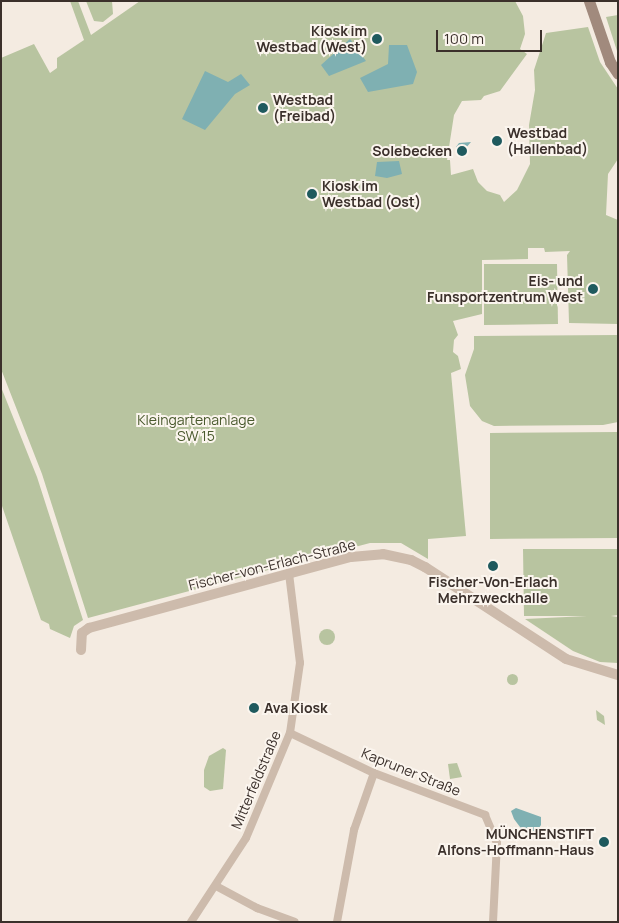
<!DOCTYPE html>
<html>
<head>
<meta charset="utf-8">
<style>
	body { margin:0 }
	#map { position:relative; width:619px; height:923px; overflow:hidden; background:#f4ebe1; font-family:Manrope,sans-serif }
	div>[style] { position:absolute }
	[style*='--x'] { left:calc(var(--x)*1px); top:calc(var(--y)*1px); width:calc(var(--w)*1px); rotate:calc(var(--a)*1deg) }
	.green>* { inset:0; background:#b8c4a0 }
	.round { border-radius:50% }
	.water>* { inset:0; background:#7fb0b2 }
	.minor>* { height:8px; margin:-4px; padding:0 4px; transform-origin:4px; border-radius:4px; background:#cdbbac }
	.tertiary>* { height:10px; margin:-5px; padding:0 5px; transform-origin:5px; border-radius:5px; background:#cdbbac }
	.secondary>* { height:11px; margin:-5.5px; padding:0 5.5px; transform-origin:5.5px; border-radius:5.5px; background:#a18a7d }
	.dots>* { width:14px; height:14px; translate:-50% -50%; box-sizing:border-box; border:2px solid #fbf5ee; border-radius:50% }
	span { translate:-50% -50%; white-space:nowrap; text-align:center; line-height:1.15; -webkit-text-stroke:4px #fbf5ee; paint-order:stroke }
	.poi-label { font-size:14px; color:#3b302b; font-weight:700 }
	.right { translate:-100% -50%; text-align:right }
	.left { translate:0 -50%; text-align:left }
	.park-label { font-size:14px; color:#4a5a2e }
	.street-label { font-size:14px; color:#3b302b }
	.frame { position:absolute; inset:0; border:2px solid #3b302b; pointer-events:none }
	.scale { position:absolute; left:436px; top:30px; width:106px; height:22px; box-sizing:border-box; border:2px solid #3b302b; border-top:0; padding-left:6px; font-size:15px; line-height:18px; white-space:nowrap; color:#3b302b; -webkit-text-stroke:4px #fbf5ee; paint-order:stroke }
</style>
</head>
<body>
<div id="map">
	<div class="green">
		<i style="clip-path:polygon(70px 1px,78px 1px,91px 35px,140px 1px,515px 1px,523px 16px,525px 34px,520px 49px,527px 54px,500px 91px,484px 96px,481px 100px,462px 101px,454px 115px,447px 160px,450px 160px,451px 175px,473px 169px,478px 182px,487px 191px,500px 195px,504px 202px,517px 190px,530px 164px,529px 125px,535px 90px,534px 70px,546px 33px,588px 27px,600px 62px,618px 89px,618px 159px,608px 174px,606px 215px,618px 220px,618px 324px,569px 323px,567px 255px,570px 251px,545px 252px,544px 248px,528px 248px,528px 259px,482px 260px,482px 314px,453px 321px,458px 335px,454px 340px,453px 352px,458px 356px,461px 369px,451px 373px,466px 536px,428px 539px,428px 559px,401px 543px,370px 543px,88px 618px,42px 474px,1px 369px,1px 58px,34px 44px,50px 73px,57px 68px,57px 58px,84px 40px)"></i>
		<i style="clip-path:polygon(86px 1px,112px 1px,113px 14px,103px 22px,94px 21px)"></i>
		<i style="clip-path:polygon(618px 15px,618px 54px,606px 17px)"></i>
		<i style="clip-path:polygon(484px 264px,557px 264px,558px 324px,484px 325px)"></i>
		<i style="clip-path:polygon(618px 335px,618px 422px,603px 425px,494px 426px,482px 421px,470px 406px,465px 375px,474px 349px,474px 336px)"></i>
		<i style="clip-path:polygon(1px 387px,37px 477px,83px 620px,74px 626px,70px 638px,50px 629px,49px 624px,41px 620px,1px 503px)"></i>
		<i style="clip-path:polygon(618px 432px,618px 538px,490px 539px,490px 433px)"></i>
		<i style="clip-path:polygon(523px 549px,618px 549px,618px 615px,611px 616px,618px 617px,618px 663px,600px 662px,573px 651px,525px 619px,587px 616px,524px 616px)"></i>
		<i class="round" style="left:319px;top:629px;width:16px;height:16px"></i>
		<i class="round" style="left:506.5px;top:673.5px;width:11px;height:11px"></i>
		<i style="clip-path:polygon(596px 710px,604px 716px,605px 725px,597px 720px)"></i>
		<i style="clip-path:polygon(223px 748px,226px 750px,223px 789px,210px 791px,204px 787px,204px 770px,209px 756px)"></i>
		<i style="clip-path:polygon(457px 763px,462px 777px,450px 779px,448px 764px)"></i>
	</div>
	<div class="water">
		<i style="clip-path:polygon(350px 39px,366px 61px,329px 76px,321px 65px)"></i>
		<i style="clip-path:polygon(389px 45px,407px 45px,417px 72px,413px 84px,368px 92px,360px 78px,388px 64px)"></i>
		<i style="clip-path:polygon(205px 71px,228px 82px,241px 74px,250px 85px,235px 94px,205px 130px,182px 119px)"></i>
		<i style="clip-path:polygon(471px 142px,465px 149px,465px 157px,461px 158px,456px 147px,459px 143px)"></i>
		<i style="clip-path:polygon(399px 161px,402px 174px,387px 178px,375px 176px,377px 162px)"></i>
		<i style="clip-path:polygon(516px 808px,541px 817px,541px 825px,533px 837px,526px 835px,514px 819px,511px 811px)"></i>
	</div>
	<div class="minor">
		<i style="--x:290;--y:733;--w:93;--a:25.5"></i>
		<i style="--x:374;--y:773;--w:119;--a:20.7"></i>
		<i style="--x:485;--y:815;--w:30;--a:67"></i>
		<i style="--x:497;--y:843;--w:79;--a:92.9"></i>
		<i style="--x:216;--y:886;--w:47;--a:28.2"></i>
		<i style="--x:257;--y:908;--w:40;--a:20.2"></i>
		<i style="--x:191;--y:922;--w:100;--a:-56.8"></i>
		<i style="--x:246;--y:838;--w:114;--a:-67.3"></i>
		<i style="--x:290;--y:733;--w:71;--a:-81.9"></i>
		<i style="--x:300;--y:663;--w:91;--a:-97"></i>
		<i style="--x:337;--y:922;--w:94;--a:-79.5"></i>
		<i style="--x:354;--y:830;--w:60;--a:-70.7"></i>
	</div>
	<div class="tertiary">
		<i style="--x:81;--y:650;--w:17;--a:-87"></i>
		<i style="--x:82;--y:633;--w:9;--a:-36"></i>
		<i style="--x:89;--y:628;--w:271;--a:-15.2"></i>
		<i style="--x:351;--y:557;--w:32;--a:-5"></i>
		<i style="--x:383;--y:554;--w:29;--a:12"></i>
		<i style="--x:411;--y:560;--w:16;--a:27"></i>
		<i style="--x:425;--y:567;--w:168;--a:33.1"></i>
		<i style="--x:566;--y:659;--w:54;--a:17.1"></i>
	</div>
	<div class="secondary">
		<i style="--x:589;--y:1;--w:65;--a:71"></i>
		<i style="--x:610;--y:62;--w:14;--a:56"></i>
	</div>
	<div class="dots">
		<i style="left:377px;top:39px;background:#1f5a5e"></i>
		<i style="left:263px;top:108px;background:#1f5a5e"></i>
		<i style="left:497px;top:141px;background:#1f5a5e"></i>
		<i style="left:462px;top:151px;background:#1f5a5e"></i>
		<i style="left:312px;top:194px;background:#1f5a5e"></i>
		<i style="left:593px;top:289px;background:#1f5a5e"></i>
		<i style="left:493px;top:566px;background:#1f5a5e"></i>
		<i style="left:254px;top:708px;background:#1f5a5e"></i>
		<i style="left:604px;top:842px;background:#1f5a5e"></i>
	</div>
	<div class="poi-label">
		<span class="right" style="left:367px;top:39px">Kiosk im<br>Westbad (West)</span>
		<span class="left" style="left:273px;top:108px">Westbad<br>(Freibad)</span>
		<span class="left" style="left:507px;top:141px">Westbad<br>(Hallenbad)</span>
		<span class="right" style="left:452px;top:151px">Solebecken</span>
		<span class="left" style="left:322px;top:194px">Kiosk im<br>Westbad (Ost)</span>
		<span class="right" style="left:583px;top:289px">Eis- und<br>Funsportzentrum West</span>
		<span style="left:493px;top:590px">Fischer-Von-Erlach<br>Mehrzweckhalle</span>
		<span class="left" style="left:264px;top:708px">Ava Kiosk</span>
		<span class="right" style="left:594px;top:842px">MÜNCHENSTIFT<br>Alfons-Hoffmann-Haus</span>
	</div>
	<div class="park-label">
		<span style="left:196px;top:428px">Kleingartenanlage<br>SW 15</span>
	</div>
	<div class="street-label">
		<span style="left:272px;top:565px;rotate:-14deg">Fischer-von-Erlach-Straße</span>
		<span style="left:411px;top:772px;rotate:22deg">Kapruner Straße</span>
		<span style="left:256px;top:780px;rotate:-67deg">Mitterfeldstraße</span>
	</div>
	<div class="frame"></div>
	<div class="scale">100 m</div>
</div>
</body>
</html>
